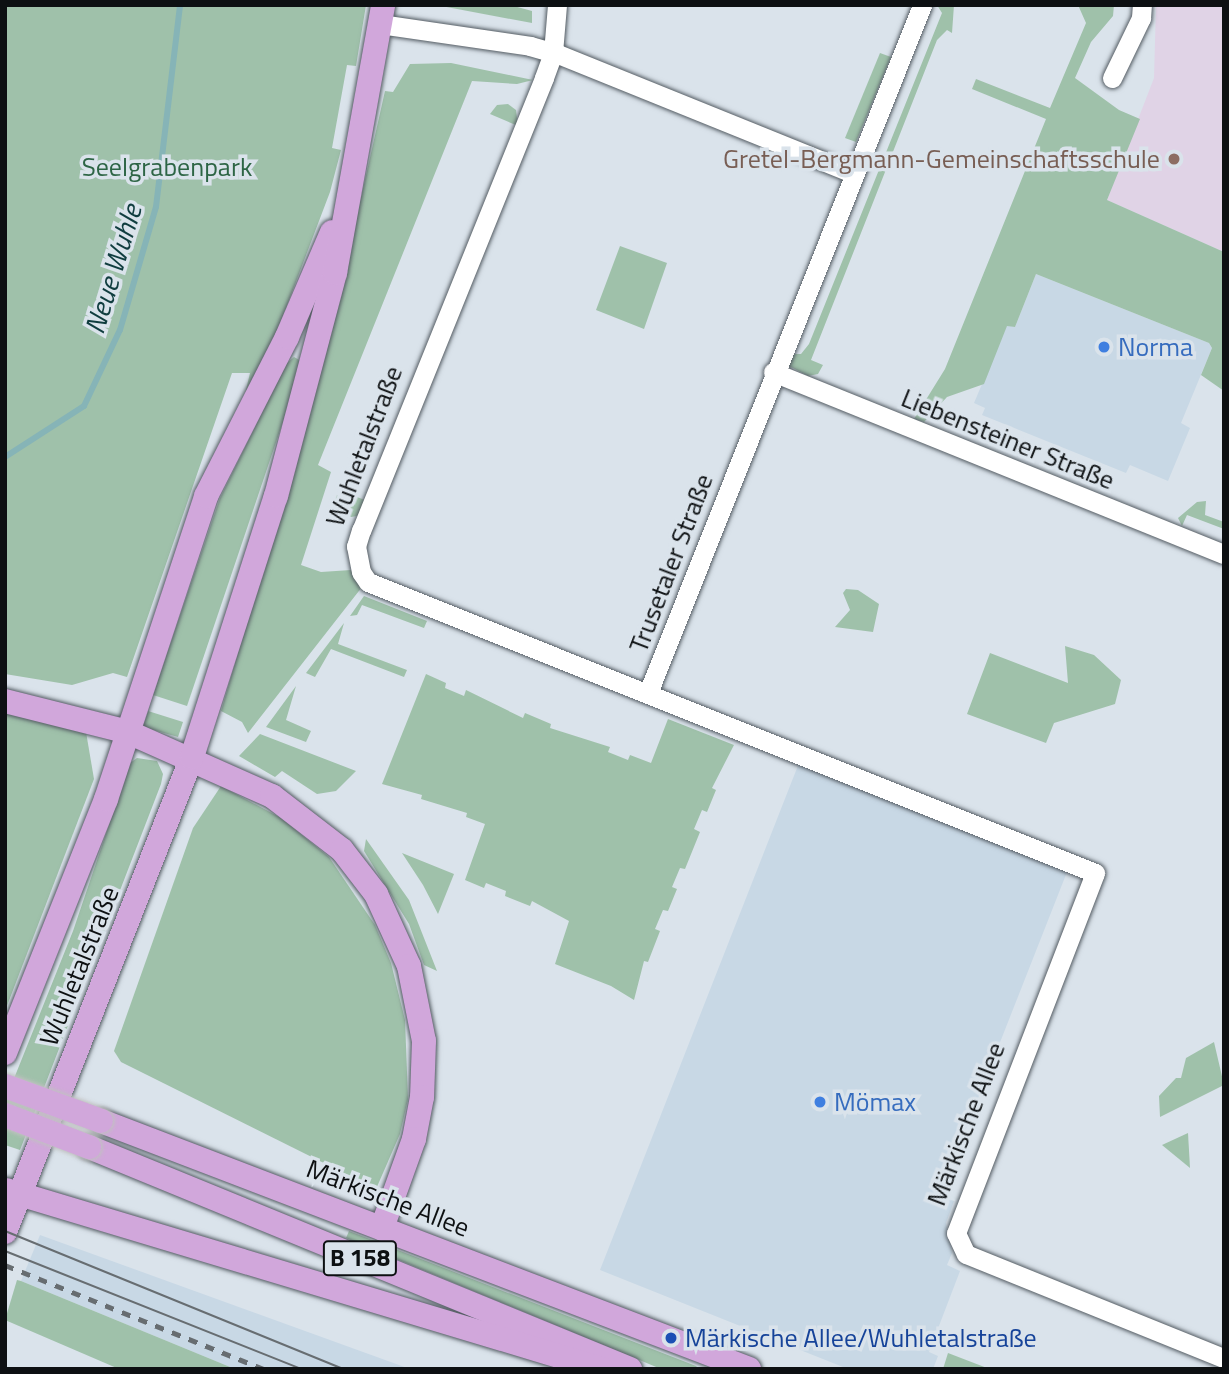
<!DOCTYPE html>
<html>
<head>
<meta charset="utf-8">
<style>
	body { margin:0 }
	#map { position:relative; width:1229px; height:1374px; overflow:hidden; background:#dae3eb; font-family:"Titillium Web",sans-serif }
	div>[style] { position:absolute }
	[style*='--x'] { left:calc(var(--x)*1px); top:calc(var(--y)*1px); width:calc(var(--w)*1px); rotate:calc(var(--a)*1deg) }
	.built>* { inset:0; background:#c8d8e5 }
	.education>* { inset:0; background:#e0d3e6 }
	.green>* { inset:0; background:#9fc1aa }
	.stream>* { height:6px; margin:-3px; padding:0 3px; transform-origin:3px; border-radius:3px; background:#86b4b7 }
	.roads { filter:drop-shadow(0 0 2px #545c63) drop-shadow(0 0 2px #545c63) }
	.minor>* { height:19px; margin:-9.5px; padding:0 9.5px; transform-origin:9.5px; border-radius:9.5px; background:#fff }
	.major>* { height:24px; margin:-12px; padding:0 12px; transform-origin:12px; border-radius:12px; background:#d1a7db }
	.tram>* { height:2px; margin:-1px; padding:0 1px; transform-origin:1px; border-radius:1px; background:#676d71 }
	.rail>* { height:5px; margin-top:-2.5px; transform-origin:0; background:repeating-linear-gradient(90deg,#676d71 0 9px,transparent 0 18px) }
	.bridges { filter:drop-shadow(0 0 2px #c0c1c1) drop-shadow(0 0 2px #c0c1c1) }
	.major-bridge>* { height:24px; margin:-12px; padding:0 12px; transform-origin:12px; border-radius:12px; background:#d1a7db }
	.dots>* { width:19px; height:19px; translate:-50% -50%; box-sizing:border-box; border:4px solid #dae3eb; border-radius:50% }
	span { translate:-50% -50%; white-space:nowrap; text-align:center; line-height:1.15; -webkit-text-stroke:7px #dae3eb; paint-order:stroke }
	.shield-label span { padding:2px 5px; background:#dae3eb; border:2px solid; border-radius:5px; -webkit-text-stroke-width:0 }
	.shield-label { font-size:24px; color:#0d1012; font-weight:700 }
	.education-label { font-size:26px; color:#785e54 }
	.right { translate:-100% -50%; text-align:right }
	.park-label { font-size:26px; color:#2d6545 }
	.shop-label { font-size:26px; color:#366cbe }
	.left { translate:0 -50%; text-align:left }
	.street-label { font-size:26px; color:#0d1012 }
	.transit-label { font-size:26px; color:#164399 }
	.water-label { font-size:28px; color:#103d3f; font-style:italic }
	.frame { position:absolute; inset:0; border:7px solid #0d1012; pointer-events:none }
</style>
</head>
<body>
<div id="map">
	<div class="built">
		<i style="clip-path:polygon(1036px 274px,1209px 343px,1212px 348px,1181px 423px,1190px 428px,1168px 481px,1130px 465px,1126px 473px,982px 415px,985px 408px,974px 403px,1007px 325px,1015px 327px)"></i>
		<i style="clip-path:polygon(799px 763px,1067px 872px,940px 1195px,954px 1201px,946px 1223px,952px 1253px,947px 1265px,960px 1271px,929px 1352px,938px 1356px,933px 1369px,848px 1369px,600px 1270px)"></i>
		<i style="clip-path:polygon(40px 1235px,410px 1369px,235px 1369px,21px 1281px)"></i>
	</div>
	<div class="education">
		<i style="clip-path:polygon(1156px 5px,1224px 5px,1224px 252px,1107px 200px,1154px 78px)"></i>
	</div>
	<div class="green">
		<i style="clip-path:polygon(5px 5px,366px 5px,356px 66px,347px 65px,332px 148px,341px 150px,330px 192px,275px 337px,245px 394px,250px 373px,232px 373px,127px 677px,113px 673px,72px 685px,5px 674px)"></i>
		<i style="clip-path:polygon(436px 5px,510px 5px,532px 11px,532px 23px)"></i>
		<i style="clip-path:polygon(937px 5px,954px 5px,952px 33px,947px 30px,937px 40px,811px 360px,823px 365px,818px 374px,808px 376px,789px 366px,791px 354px,801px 354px,809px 344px,942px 13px)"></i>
		<i style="clip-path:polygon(1078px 5px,1114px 5px,1113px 16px,1091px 42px,1075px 78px,1119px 110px,1140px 119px,1107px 200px,1224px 252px,1224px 391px,1201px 375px,1212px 348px,1209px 343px,1036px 274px,1015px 327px,1007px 326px,984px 384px,947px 397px,924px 422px,914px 419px,945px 369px,1046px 119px,972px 89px,976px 79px,1050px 108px,1086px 23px)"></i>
		<i style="clip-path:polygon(880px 53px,891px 57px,856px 142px,845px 138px)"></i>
		<i style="clip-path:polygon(451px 63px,533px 80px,517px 84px,472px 81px,318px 465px,331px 472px,301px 565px,321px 572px,351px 570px,362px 587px,248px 733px,242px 722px,221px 711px,326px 353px,385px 91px,393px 92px,410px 64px)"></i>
		<i style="clip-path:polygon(508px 104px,516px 110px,518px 126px,490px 114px,497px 105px)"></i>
		<i style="clip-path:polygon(620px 246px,667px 263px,644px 329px,596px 310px)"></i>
		<i style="clip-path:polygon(294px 357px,301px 361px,295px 386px,187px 706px,153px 695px,220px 498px,286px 364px)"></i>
		<i style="clip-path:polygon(350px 494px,367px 501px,357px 516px,351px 517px,340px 513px,335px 500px,337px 495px,349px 498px)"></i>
		<i style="clip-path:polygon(1206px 501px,1205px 515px,1224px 522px,1224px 529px,1187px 515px,1182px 526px,1178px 518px,1197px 502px)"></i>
		<i style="clip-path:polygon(846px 589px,858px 590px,879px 604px,873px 632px,835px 627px,850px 610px,843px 593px)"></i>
		<i style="clip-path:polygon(364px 596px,427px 621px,424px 628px,362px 605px,357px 615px,350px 616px)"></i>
		<i style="clip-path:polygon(344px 623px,338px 644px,407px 670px,404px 677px,331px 649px,315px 677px,306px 673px)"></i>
		<i style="clip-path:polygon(1065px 646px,1094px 655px,1121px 680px,1115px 704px,1054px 723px,1046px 743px,967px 714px,990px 653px,1068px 683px)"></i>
		<i style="clip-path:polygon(426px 674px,446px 683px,445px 688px,464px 696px,466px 690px,523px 718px,525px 713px,551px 724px,550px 728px,610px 747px,608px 752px,628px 760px,630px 755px,651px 763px,668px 719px,734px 745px,712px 788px,716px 790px,707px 812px,702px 810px,694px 829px,700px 832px,685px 869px,680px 868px,672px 887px,677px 889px,668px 911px,663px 910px,655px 929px,660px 931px,648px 962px,644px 961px,634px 1000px,611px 986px,555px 964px,569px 921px,532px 901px,530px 906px,505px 896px,506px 891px,486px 883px,484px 888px,465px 880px,485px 824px,466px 817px,467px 813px,421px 799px,422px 795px,382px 784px)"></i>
		<i style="clip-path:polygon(296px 686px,286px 720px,311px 731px,306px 742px,266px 727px)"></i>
		<i style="clip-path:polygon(148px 711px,183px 722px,178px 737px,143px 727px)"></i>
		<i style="clip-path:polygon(5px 712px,86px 732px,94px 779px,5px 1011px)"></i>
		<i style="clip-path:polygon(260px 734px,356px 771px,336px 791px,317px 794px,282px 771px,275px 777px,239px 756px)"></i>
		<i style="clip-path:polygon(137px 758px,157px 761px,163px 774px,161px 784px,20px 1150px,5px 1145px,5px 1101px,73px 931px,130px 763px)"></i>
		<i style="clip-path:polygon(221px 786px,281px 818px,329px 857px,375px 925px,391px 963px,405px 1020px,408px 1099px,400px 1134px,376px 1189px,121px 1062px,114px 1051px,193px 828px)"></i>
		<i style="clip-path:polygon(366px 839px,409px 900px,437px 971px,424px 965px,409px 924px,364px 851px)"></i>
		<i style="clip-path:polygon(402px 853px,454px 874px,438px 914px,423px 885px)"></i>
		<i style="clip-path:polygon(1214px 1042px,1224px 1085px,1160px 1117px,1159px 1096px,1176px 1078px,1181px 1078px,1186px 1058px)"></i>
		<i style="clip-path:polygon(1188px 1133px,1190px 1168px,1162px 1145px)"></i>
		<i style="clip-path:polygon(349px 1231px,696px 1366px,699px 1369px,661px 1369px,346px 1238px)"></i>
		<i style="clip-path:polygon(17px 1280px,21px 1281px,235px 1369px,119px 1369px,5px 1320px)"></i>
		<i style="clip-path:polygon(948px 1353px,987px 1368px,987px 1369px,943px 1369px)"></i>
	</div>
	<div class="stream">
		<i style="--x:5;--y:457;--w:94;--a:-32.8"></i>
		<i style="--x:84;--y:406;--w:84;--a:-64.7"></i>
		<i style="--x:120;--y:330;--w:128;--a:-73.7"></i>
		<i style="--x:156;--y:207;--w:203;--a:-83.2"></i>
	</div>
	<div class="roads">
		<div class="minor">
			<i style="--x:557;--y:5;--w:48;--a:94.8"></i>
			<i style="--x:553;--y:53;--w:27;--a:110"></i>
			<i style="--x:544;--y:78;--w:488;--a:112"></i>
			<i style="--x:361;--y:530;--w:17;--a:107"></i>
			<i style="--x:356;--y:546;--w:26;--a:79"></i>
			<i style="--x:361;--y:572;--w:12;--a:55"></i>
			<i style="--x:368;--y:582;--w:783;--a:21.81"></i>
			<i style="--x:1095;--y:873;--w:386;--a:111.1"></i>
			<i style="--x:956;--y:1233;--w:23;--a:65"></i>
			<i style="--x:966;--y:1254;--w:278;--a:22"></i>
			<i style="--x:380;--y:24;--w:152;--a:8.3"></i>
			<i style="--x:530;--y:46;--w:29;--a:16"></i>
			<i style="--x:558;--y:54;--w:318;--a:22"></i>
			<i style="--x:1112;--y:78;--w:67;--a:-64.2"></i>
			<i style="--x:1141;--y:18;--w:13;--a:-86"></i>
			<i style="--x:773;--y:372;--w:486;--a:22"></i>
			<i style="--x:648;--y:693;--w:741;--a:-68.28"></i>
		</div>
		<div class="major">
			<i style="--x:5;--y:701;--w:127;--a:14.1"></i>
			<i style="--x:128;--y:732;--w:158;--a:24"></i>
			<i style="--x:272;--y:796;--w:88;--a:37.6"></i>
			<i style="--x:342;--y:850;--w:56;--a:52.3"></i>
			<i style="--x:376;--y:894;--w:79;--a:65.4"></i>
			<i style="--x:409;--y:966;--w:76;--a:78.7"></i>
			<i style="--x:424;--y:1041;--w:56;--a:92"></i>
			<i style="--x:422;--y:1097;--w:43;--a:100.8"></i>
			<i style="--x:414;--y:1139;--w:95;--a:109.8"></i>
			<i style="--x:5;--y:1053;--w:273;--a:-68.3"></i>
			<i style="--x:106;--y:799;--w:319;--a:-71.7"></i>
			<i style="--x:206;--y:496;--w:178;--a:-63"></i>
			<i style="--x:287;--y:337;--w:114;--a:-66.8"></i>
			<i style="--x:101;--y:1121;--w:694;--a:20.94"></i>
			<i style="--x:89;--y:1147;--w:585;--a:22.31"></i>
			<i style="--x:6;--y:1190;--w:622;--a:16.72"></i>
			<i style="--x:5;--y:1232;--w:510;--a:-68.51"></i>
			<i style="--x:192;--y:757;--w:274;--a:-72.2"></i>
			<i style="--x:276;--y:496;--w:231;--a:-75.2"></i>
			<i style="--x:335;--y:273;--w:272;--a:-79.8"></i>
		</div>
	</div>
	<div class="tram">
		<i style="--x:5;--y:1231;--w:366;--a:22.2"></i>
		<i style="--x:5;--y:1251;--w:320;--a:21.7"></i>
	</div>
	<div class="rail">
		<i style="--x:5;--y:1265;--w:279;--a:21.9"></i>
	</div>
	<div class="bridges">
		<div class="major-bridge">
			<i style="--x:5;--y:1086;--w:102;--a:20"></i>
			<i style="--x:5;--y:1115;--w:90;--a:20.9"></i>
		</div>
	</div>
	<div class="dots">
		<i style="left:1174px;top:159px;background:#8d6e63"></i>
		<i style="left:1104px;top:347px;background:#3f7fe0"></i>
		<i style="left:820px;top:1102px;background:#3f7fe0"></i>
		<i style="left:671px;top:1338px;background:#1a4fb4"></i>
	</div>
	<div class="shield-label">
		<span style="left:360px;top:1258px">B 158</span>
	</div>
	<div class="education-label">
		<span class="right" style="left:1160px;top:159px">Gretel-Bergmann-Gemeinschaftsschule</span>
	</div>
	<div class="park-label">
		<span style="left:167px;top:167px">Seelgrabenpark</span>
	</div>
	<div class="shop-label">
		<span class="left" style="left:1118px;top:347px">Norma</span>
		<span class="left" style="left:834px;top:1102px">Mömax</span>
	</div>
	<div class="street-label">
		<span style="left:1008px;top:439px;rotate:22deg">Liebensteiner Straße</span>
		<span style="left:364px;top:446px;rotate:-69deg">Wuhletalstraße</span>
		<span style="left:671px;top:563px;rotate:-69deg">Trusetaler Straße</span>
		<span style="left:79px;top:966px;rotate:-68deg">Wuhletalstraße</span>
		<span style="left:966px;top:1124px;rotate:-69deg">Märkische Allee</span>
		<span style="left:388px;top:1198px;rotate:21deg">Märkische Allee</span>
	</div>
	<div class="transit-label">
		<span class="left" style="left:685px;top:1338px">Märkische Allee/Wuhletalstraße</span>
	</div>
	<div class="water-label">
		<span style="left:113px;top:269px;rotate:-73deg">Neue Wuhle</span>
	</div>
	<div class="frame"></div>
</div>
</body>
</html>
